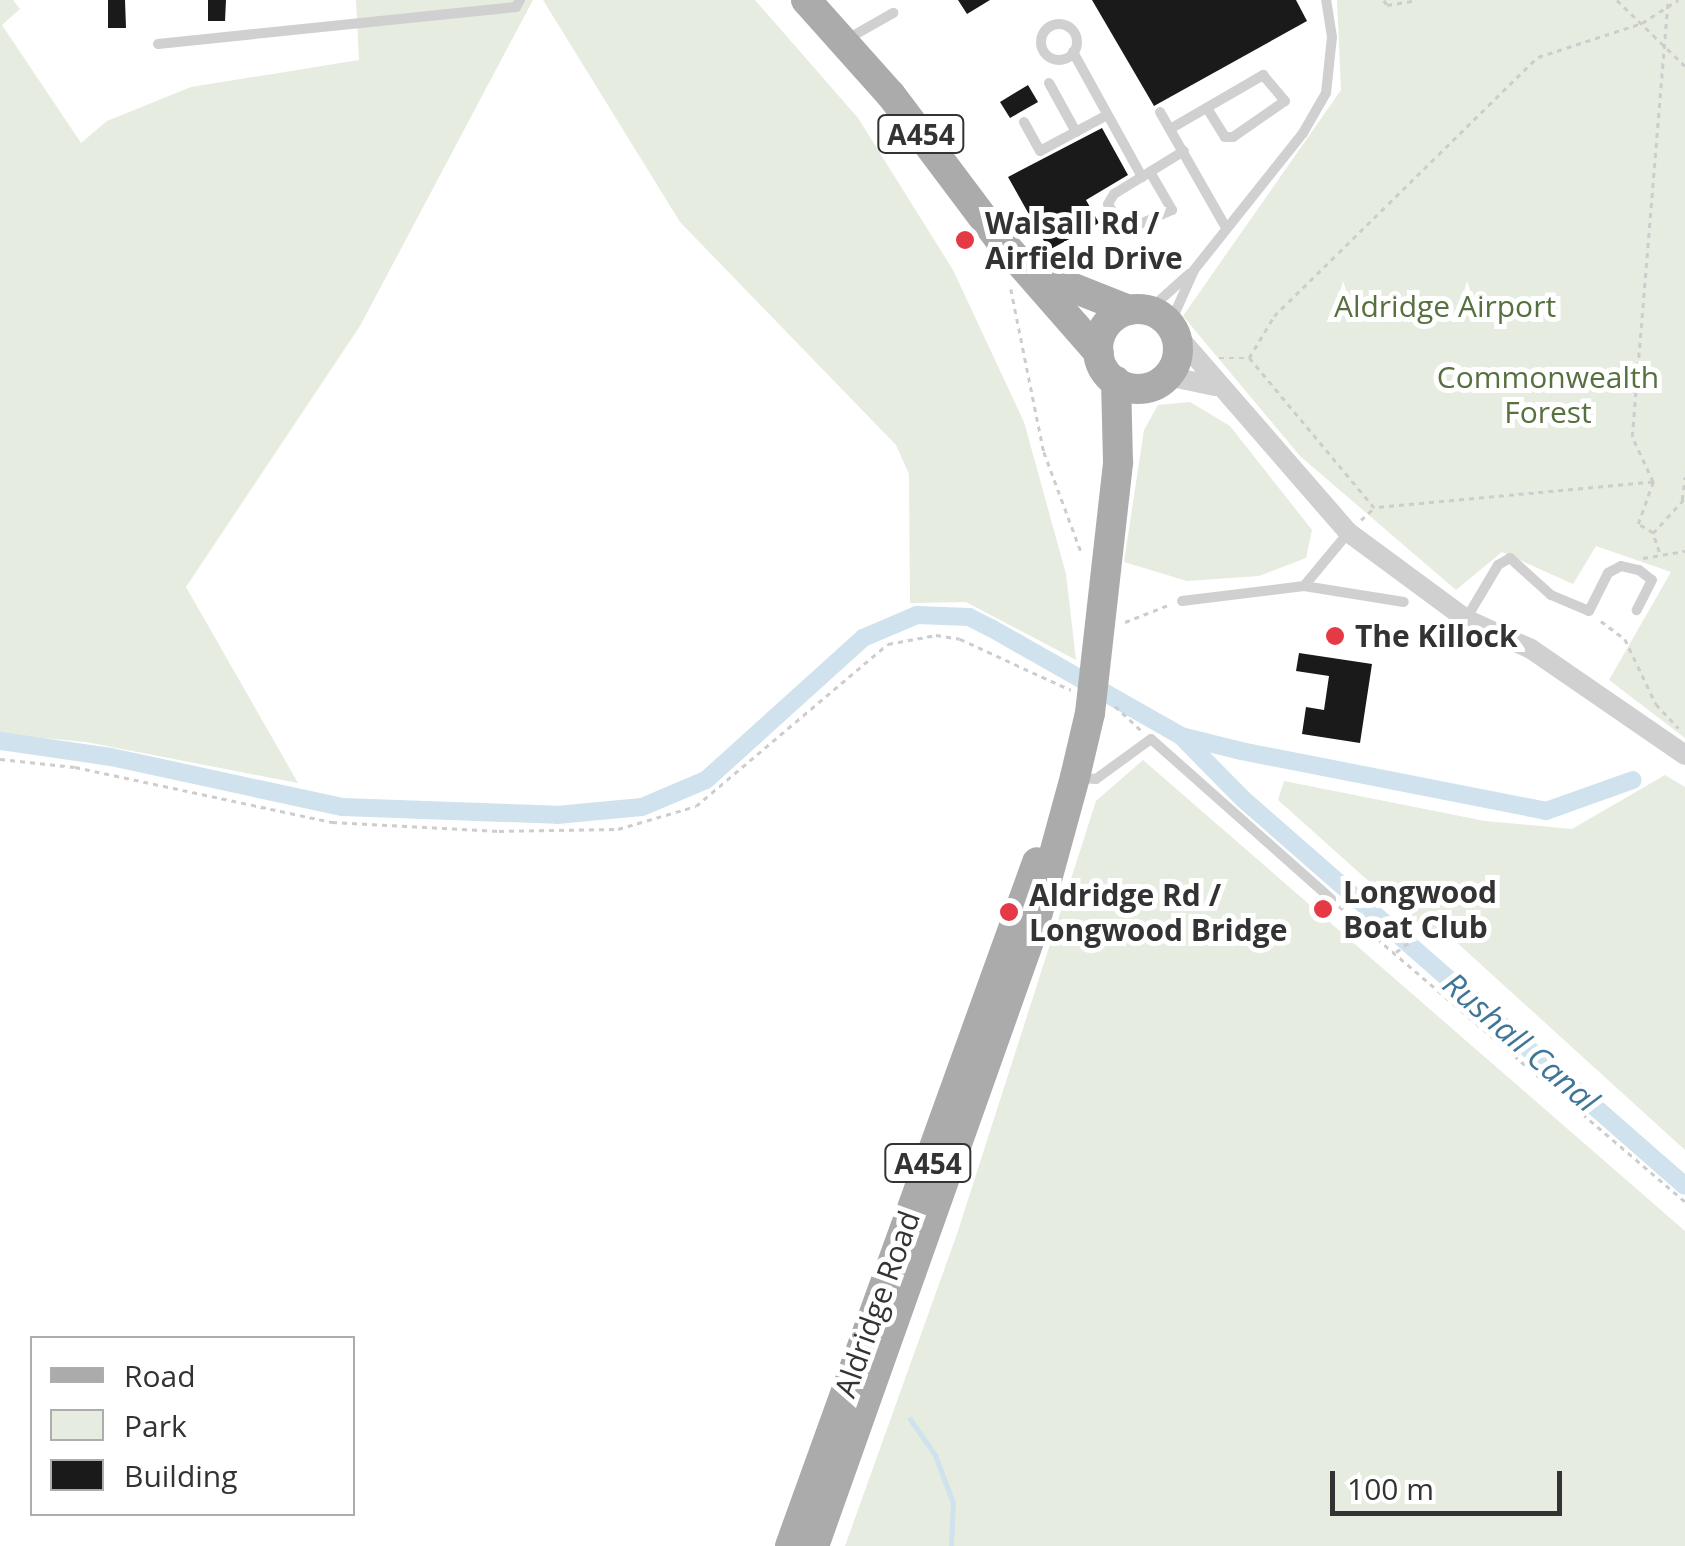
<!DOCTYPE html>
<html>
<head>
<meta charset="utf-8">
<style>
	body { margin:0 }
	#map { position:relative; width:1685px; height:1546px; overflow:hidden; background:#fff; font-family:"Open Sans",sans-serif }
	div>[style] { position:absolute }
	[style*='--x'] { left:calc(var(--x)*1px); top:calc(var(--y)*1px); width:calc(var(--w)*1px); rotate:calc(var(--a)*1deg) }
	.green>* { inset:0; background:#e6ecdf }
	.stream>* { height:5px; margin:-2.5px; padding:0 2.5px; transform-origin:2.5px; border-radius:2.5px; background:#cfe2ee }
	.canal>* { height:18px; margin:-9px; padding:0 9px; transform-origin:9px; border-radius:9px; background:#cfe2ee }
	.building>* { inset:0; background:#1a1a1a }
	.path>* { height:2.5px; margin-top:-1.25px; transform-origin:0; background:repeating-linear-gradient(90deg,#cdcdcd 0 5px,transparent 0 10px) }
	.lane>* { height:10px; margin:-5px; padding:0 5px; transform-origin:5px; border-radius:5px; background:#d0d0d0 }
	.lane>.ring { margin:-5px; padding:0; box-sizing:content-box; background:none; border:10px solid #d0d0d0; border-radius:50% }
	.street>* { height:20px; margin:-10px; padding:0 10px; transform-origin:10px; border-radius:10px; background:#d0d0d0 }
	.primary>* { height:30px; margin:-15px; padding:0 15px; transform-origin:15px; border-radius:15px; background:#ababab }
	.primary>.ring { margin:-15px; padding:0; box-sizing:content-box; background:none; border:30px solid #ababab; border-radius:50% }
	.dots>* { width:28px; height:28px; translate:-50% -50%; box-sizing:border-box; border:5px solid #fff; border-radius:50% }
	span { translate:-50% -50%; white-space:nowrap; text-align:center; line-height:1.15; -webkit-text-stroke:10px #fff; paint-order:stroke }
	.shield-label span { padding:2px 8px; background:#fff; border:2px solid; border-radius:8px; -webkit-text-stroke-width:0 }
	.shield-label { font-size:28px; color:#333; font-weight:700 }
	.poi-label { font-size:30px; color:#333; font-weight:700 }
	.left { translate:0 -50%; text-align:left }
	.park-label { font-size:30px; color:#56703f }
	.street-label { font-size:30px; color:#333 }
	.water-label { font-size:32px; color:#3f7597; font-style:italic }
	.legend { position:absolute; left:30px; top:1336px; width:325px; height:180px; box-sizing:border-box; background:#fff; border:2px solid #adadad; margin:0; padding:12px 18px; list-style:none; font-size:30px; color:#333 }
	.legend li { display:flex; align-items:center; gap:20px; height:50px }
	.legend b { width:50px; border:2px solid #adadad }
	.scale { position:absolute; left:1330px; top:1471px; width:232px; height:45px; box-sizing:border-box; border:5px solid #333; border-top:0; padding-left:12px; font-size:30px; line-height:35px; white-space:nowrap; color:#333; -webkit-text-stroke:8px #fff; paint-order:stroke }
</style>
</head>
<body>
<div id="map">
	<div class="green">
		<i style="clip-path:polygon(0 0,13px 0,20px 9px,2px 25px,81px 143px,107px 121px,191px 87px,359px 60px,356px 0,533px 0,360px 326px,186px 587px,298px 783px,86px 742px,0 734px)"></i>
		<i style="clip-path:polygon(543px 0,755px 0,858px 118px,953px 270px,1024px 422px,1066px 574px,1076px 660px,966px 602px,910px 603px,909px 474px,896px 445px,680px 222px)"></i>
		<i style="clip-path:polygon(1337px 0,1685px 0,1685px 738px,1609px 680px,1671px 572px,1596px 546px,1573px 584px,1502px 552px,1456px 590px,1300px 456px,1183px 316px,1341px 90px)"></i>
		<i style="clip-path:polygon(1190px 402px,1230px 426px,1312px 530px,1306px 558px,1259px 576px,1187px 581px,1124px 562px,1144px 430px,1158px 405px)"></i>
		<i style="clip-path:polygon(1143px 760px,1685px 1231px,1685px 1546px,845px 1546px,957px 1234px,1096px 801px)"></i>
		<i style="clip-path:polygon(1665px 775px,1685px 787px,1685px 1150px,1453px 939px,1411px 919px,1278px 800px,1284px 781px,1485px 821px,1572px 829px)"></i>
	</div>
	<div class="stream">
		<i style="--x:910;--y:1419;--w:44;--a:55.2"></i>
		<i style="--x:935;--y:1455;--w:51;--a:69.4"></i>
		<i style="--x:953;--y:1503;--w:43;--a:92.7"></i>
	</div>
	<div class="canal">
		<i style="--x:1182;--y:737;--w:87;--a:45.5"></i>
		<i style="--x:1243;--y:799;--w:587;--a:41.2"></i>
		<i style="--x:0;--y:741;--w:112;--a:8.2"></i>
		<i style="--x:111;--y:757;--w:237;--a:12.2"></i>
		<i style="--x:343;--y:807;--w:214;--a:2.1"></i>
		<i style="--x:557;--y:815;--w:85;--a:-5.4"></i>
		<i style="--x:642;--y:807;--w:69;--a:-22.9"></i>
		<i style="--x:706;--y:780;--w:212;--a:-42.1"></i>
		<i style="--x:863;--y:638;--w:59;--a:-23.1"></i>
		<i style="--x:917;--y:615;--w:52;--a:2.2"></i>
		<i style="--x:969;--y:617;--w:25;--a:27"></i>
		<i style="--x:991;--y:628;--w:219;--a:29.6"></i>
		<i style="--x:1181;--y:736;--w:62;--a:14"></i>
		<i style="--x:1241;--y:751;--w:311;--a:11.1"></i>
		<i style="--x:1546;--y:811;--w:92;--a:-19.6"></i>
	</div>
	<div class="building">
		<i style="clip-path:polygon(108px 0,125px 0,126px 28px,108px 28px)"></i>
		<i style="clip-path:polygon(208px 0,226px 0,225px 21px,208px 21px)"></i>
		<i style="clip-path:polygon(958px 0,990px 0,967px 14px)"></i>
		<i style="clip-path:polygon(1092px 0,1296px 0,1307px 21px,1154px 106px)"></i>
		<i style="clip-path:polygon(1028px 85px,1038px 102px,1010px 118px,1000px 102px)"></i>
		<i style="clip-path:polygon(1102px 128px,1128px 175px,1086px 200px,1099px 223px,1049px 250px,1008px 177px)"></i>
		<i style="clip-path:polygon(1299px 653px,1372px 664px,1360px 743px,1302px 734px,1306px 707px,1324px 710px,1329px 676px,1296px 671px)"></i>
	</div>
	<div class="path">
		<i style="--x:1384;--y:0;--w:6;--a:59"></i>
		<i style="--x:1387;--y:5;--w:30;--a:-9"></i>
		<i style="--x:1617;--y:0;--w:95;--a:44.1"></i>
		<i style="--x:1011;--y:289;--w:166;--a:78.6"></i>
		<i style="--x:1044;--y:452;--w:109;--a:69.6"></i>
		<i style="--x:1219;--y:358;--w:27;--a:0"></i>
		<i style="--x:1653;--y:482;--w:280;--a:174.7"></i>
		<i style="--x:1374;--y:508;--w:195;--a:-129.8"></i>
		<i style="--x:1249;--y:358;--w:49;--a:-59.2"></i>
		<i style="--x:1274;--y:316;--w:370;--a:-44.5"></i>
		<i style="--x:1538;--y:57;--w:109;--a:-18.1"></i>
		<i style="--x:1642;--y:23;--w:43;--a:-32.6"></i>
		<i style="--x:1682;--y:500;--w:23;--a:-83"></i>
		<i style="--x:1361;--y:520;--w:16;--a:-43"></i>
		<i style="--x:1653;--y:533;--w:47;--a:-47.6"></i>
		<i style="--x:1659;--y:552;--w:20;--a:-108"></i>
		<i style="--x:1653;--y:533;--w:17;--a:-149"></i>
		<i style="--x:1638;--y:524;--w:45;--a:-70.3"></i>
		<i style="--x:1653;--y:482;--w:50;--a:-115"></i>
		<i style="--x:1632;--y:437;--w:438;--a:-85.3"></i>
		<i style="--x:1643;--y:558;--w:43;--a:-9.5"></i>
		<i style="--x:1601;--y:621;--w:30;--a:37"></i>
		<i style="--x:1625;--y:639;--w:72;--a:64.5"></i>
		<i style="--x:1656;--y:704;--w:33;--a:47"></i>
		<i style="--x:1125;--y:622;--w:46;--a:-21.6"></i>
		<i style="--x:1115;--y:706;--w:37;--a:43"></i>
		<i style="--x:0;--y:759;--w:75;--a:6.1"></i>
		<i style="--x:75;--y:767;--w:263;--a:12.1"></i>
		<i style="--x:332;--y:822;--w:167;--a:3.1"></i>
		<i style="--x:499;--y:831;--w:119;--a:-1"></i>
		<i style="--x:618;--y:829;--w:81;--a:-16.4"></i>
		<i style="--x:696;--y:806;--w:251;--a:-40.2"></i>
		<i style="--x:888;--y:644;--w:49;--a:-10.6"></i>
		<i style="--x:936;--y:635;--w:24;--a:9"></i>
		<i style="--x:960;--y:639;--w:122;--a:24.7"></i>
		<i style="--x:1339;--y:906;--w:455;--a:40.5"></i>
		<i style="--x:1396;--y:952;--w:26;--a:-37"></i>
	</div>
	<div class="lane">
		<i class="ring" style="left:1041px;top:24px;width:26px;height:26px"></i>
		<i style="--x:849;--y:38;--w:51;--a:-29.6"></i>
		<i style="--x:158;--y:44;--w:360;--a:-5.9"></i>
		<i style="--x:516;--y:7;--w:8;--a:-60"></i>
		<i style="--x:1073;--y:52;--w:143;--a:61.1"></i>
		<i style="--x:1049;--y:83;--w:56;--a:61.1"></i>
		<i style="--x:1160;--y:112;--w:131;--a:60.3"></i>
		<i style="--x:1024;--y:122;--w:33;--a:61"></i>
		<i style="--x:1040;--y:151;--w:76;--a:-28.2"></i>
		<i style="--x:1170;--y:129;--w:108;--a:-30.1"></i>
		<i style="--x:1263;--y:75;--w:34;--a:50"></i>
		<i style="--x:1285;--y:101;--w:63;--a:145.3"></i>
		<i style="--x:1233;--y:137;--w:8;--a:180"></i>
		<i style="--x:1225;--y:137;--w:34;--a:-122"></i>
		<i style="--x:1150;--y:172;--w:44;--a:59.9"></i>
		<i style="--x:1172;--y:210;--w:52;--a:156.4"></i>
		<i style="--x:1124;--y:231;--w:31;--a:-121"></i>
		<i style="--x:1108;--y:204;--w:12;--a:-59"></i>
		<i style="--x:1114;--y:194;--w:82;--a:-31.6"></i>
		<i style="--x:1149;--y:310;--w:54;--a:-42"></i>
		<i style="--x:1170;--y:324;--w:59;--a:-66"></i>
		<i style="--x:1194;--y:270;--w:175;--a:-51.5"></i>
		<i style="--x:1303;--y:133;--w:46;--a:-60.1"></i>
		<i style="--x:1326;--y:93;--w:56;--a:-83.9"></i>
		<i style="--x:1332;--y:37;--w:37;--a:-99"></i>
		<i style="--x:1304;--y:586;--w:69;--a:-50.3"></i>
		<i style="--x:1182;--y:601;--w:123;--a:-7"></i>
		<i style="--x:1304;--y:586;--w:101;--a:9.1"></i>
		<i style="--x:1466;--y:619;--w:63;--a:-59.3"></i>
		<i style="--x:1498;--y:565;--w:14;--a:-30"></i>
		<i style="--x:1510;--y:558;--w:55;--a:42.1"></i>
		<i style="--x:1551;--y:595;--w:41;--a:22.8"></i>
		<i style="--x:1589;--y:611;--w:42;--a:-63.4"></i>
		<i style="--x:1608;--y:573;--w:15;--a:-28"></i>
		<i style="--x:1621;--y:566;--w:18;--a:13"></i>
		<i style="--x:1639;--y:570;--w:16;--a:38"></i>
		<i style="--x:1652;--y:580;--w:34;--a:117"></i>
		<i style="--x:1081;--y:778;--w:15;--a:4"></i>
		<i style="--x:1096;--y:779;--w:68;--a:-36"></i>
		<i style="--x:1151;--y:739;--w:241;--a:41.6"></i>
	</div>
	<div class="street">
		<i style="--x:1175;--y:333;--w:264;--a:49"></i>
		<i style="--x:1348;--y:532;--w:147;--a:36.4"></i>
		<i style="--x:1466;--y:619;--w:72;--a:24.8"></i>
		<i style="--x:1531;--y:649;--w:187;--a:34.5"></i>
		<i style="--x:1167;--y:376;--w:49;--a:11.8"></i>
	</div>
	<div class="primary">
		<i style="--x:806;--y:0;--w:127;--a:48.2"></i>
		<i style="--x:891;--y:95;--w:181;--a:53.1"></i>
		<i style="--x:1000;--y:240;--w:150;--a:48.8"></i>
		<i style="--x:1033;--y:272;--w:103;--a:21.6"></i>
		<i class="ring" style="left:1098px;top:309px;width:50px;height:50px"></i>
		<i style="--x:790;--y:1546;--w:727;--a:-70.14"></i>
		<i style="--x:814;--y:1546;--w:657;--a:-70.43"></i>
		<i style="--x:1034;--y:927;--w:156;--a:-74.7"></i>
		<i style="--x:1075;--y:777;--w:66;--a:-76.8"></i>
		<i style="--x:1090;--y:713;--w:253;--a:-83.6"></i>
		<i style="--x:1118;--y:462;--w:81;--a:-91.4"></i>
	</div>
	<div class="dots">
		<i style="left:965px;top:240px;background:#e63946"></i>
		<i style="left:1335px;top:636px;background:#e63946"></i>
		<i style="left:1323px;top:909px;background:#e63946"></i>
		<i style="left:1009px;top:912px;background:#e63946"></i>
	</div>
	<div class="shield-label">
		<span style="left:921px;top:134px">A454</span>
		<span style="left:928px;top:1163px">A454</span>
	</div>
	<div class="poi-label">
		<span class="left" style="left:985px;top:240px">Walsall Rd /<br>Airfield Drive</span>
		<span class="left" style="left:1355px;top:636px">The Killock</span>
		<span class="left" style="left:1343px;top:909px">Longwood<br>Boat Club</span>
		<span class="left" style="left:1029px;top:912px">Aldridge Rd /<br>Longwood Bridge</span>
	</div>
	<div class="park-label">
		<span style="left:1445px;top:306px">Aldridge Airport</span>
		<span style="left:1548px;top:394px">Commonwealth<br>Forest</span>
	</div>
	<div class="street-label">
		<span style="left:877px;top:1304px;rotate:-70deg">Aldridge Road</span>
	</div>
	<div class="water-label">
		<span style="left:1521px;top:1042px;rotate:41deg">Rushall Canal</span>
	</div>
	<ul class="legend">
	<li><b style="height:12px;background:#ababab"></b>Road</li>
	<li><b style="height:28px;background:#e6ecdf"></b>Park</li>
	<li><b style="height:28px;background:#1a1a1a"></b>Building</li>
	</ul>
	<div class="scale">100 m</div>
</div>
</body>
</html>
